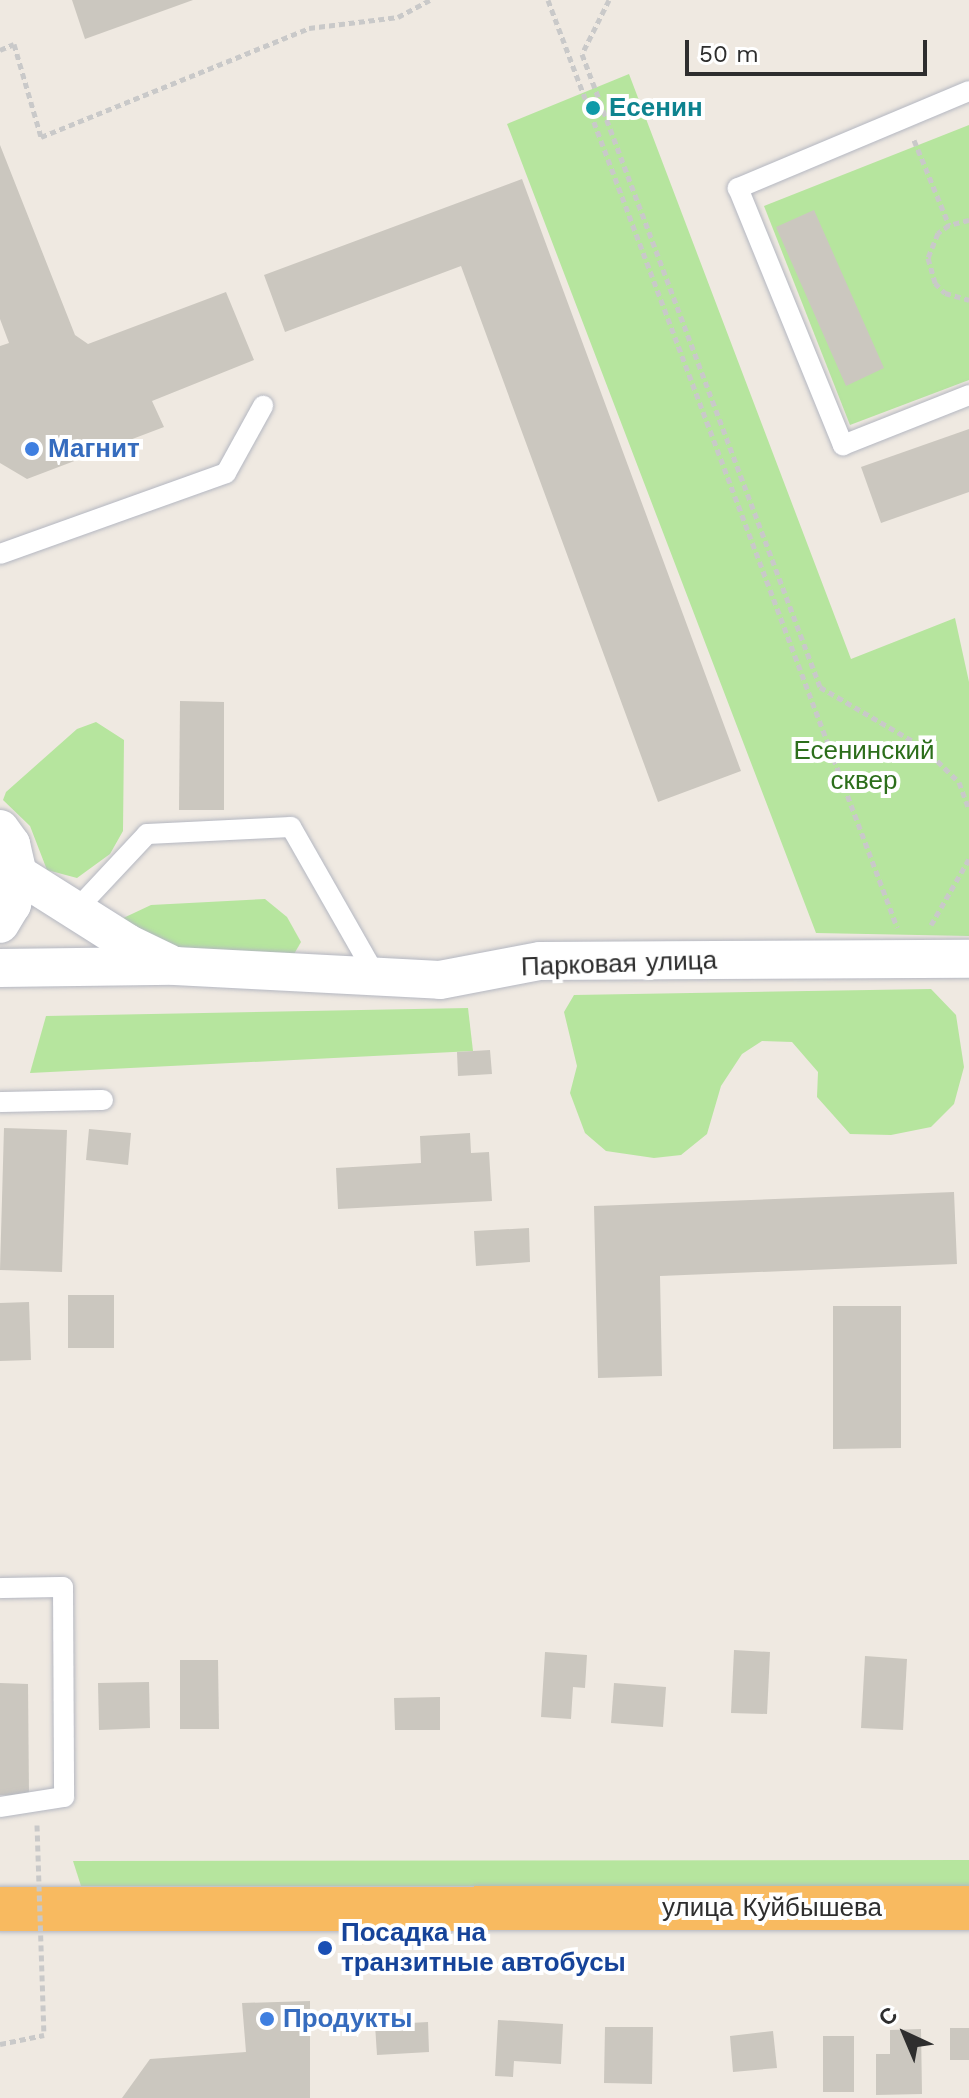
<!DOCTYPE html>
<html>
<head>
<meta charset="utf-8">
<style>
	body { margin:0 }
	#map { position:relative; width:969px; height:2098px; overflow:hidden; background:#efe9e1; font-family:"Work Sans",sans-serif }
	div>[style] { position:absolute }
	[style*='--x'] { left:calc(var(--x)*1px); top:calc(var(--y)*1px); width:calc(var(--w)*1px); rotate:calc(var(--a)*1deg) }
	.green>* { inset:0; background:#b6e59e }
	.building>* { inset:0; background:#cbc7bf }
	.path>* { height:5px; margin-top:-2.5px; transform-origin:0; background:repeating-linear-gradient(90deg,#c9c9c9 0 6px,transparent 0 10px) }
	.roads { filter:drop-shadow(0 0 2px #b4b7c1) drop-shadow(0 0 2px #b4b7c1) }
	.service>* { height:20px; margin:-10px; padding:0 10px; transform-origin:10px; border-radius:10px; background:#fff }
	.minor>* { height:38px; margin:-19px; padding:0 19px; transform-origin:19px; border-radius:19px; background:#fff }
	.trunk>* { height:44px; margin:-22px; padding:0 22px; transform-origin:22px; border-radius:22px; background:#f8ba60 }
	.path-bridge>* { height:5px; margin-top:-2.5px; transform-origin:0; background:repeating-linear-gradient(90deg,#c9c9c9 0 6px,transparent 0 10px) }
	.dots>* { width:22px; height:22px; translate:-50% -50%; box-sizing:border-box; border:4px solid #fff; border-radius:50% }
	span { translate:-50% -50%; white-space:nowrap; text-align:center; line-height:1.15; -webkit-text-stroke:8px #fff; paint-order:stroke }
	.culture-label { font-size:26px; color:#0d838f; font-weight:700 }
	.left { translate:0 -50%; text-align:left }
	.shop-label { font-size:26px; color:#366cbe; font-weight:700 }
	.park-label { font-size:26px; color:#2c6e1b }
	.street-label { font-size:26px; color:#2e2e2e }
	.transit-label { font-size:26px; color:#164399; font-weight:700 }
	.north { position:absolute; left:865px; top:1994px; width:80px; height:80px; -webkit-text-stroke:6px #fff; paint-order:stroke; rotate:316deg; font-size:22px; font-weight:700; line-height:32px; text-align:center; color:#2e2e2e }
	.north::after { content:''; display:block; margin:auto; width:28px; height:36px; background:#2e2e2e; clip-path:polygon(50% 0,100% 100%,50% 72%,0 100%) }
	.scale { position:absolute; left:685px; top:40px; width:242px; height:36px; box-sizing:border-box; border:4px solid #2e2e2e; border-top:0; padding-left:10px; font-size:24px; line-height:28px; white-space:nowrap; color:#2e2e2e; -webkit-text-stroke:6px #fff; paint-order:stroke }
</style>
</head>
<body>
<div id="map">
	<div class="green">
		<i style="clip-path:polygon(629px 74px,851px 659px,955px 618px,969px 682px,969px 936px,816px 933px,507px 124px)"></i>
		<i style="clip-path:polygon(969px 125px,969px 380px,850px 425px,764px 206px)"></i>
		<i style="clip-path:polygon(96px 722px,124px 740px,123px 831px,110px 854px,77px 878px,47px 870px,30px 826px,3px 800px,6px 792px,77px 729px)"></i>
		<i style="clip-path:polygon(265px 899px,287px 917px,301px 942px,290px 961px,177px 955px,117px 921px,151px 905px)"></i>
		<i style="clip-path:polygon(931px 989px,956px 1015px,964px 1067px,954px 1104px,931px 1127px,891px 1135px,850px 1134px,817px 1097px,818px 1072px,792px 1042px,762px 1041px,742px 1054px,721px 1086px,707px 1134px,681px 1155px,654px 1158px,606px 1151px,585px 1133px,570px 1093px,577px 1066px,564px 1012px,574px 995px)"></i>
		<i style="clip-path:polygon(468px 1008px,473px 1051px,30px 1073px,46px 1016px)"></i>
		<i style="clip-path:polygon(969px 1860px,969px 1886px,81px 1886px,73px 1861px)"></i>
	</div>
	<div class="building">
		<i style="clip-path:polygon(72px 0,193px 0,85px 39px)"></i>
		<i style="clip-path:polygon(0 145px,75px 335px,88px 344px,226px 292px,254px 360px,152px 401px,164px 427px,27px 479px,0 463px,0 346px,9px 343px,0 319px)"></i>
		<i style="clip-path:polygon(522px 179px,741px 771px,658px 802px,461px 266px,285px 332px,264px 275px)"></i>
		<i style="clip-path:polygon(814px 210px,884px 368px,846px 386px,776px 227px)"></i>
		<i style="clip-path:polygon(969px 429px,969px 492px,881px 523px,861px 467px)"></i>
		<i style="clip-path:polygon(180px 701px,224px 702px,224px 810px,179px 810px)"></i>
		<i style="clip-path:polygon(490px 1050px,492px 1074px,458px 1076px,457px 1052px)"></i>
		<i style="clip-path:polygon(4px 1128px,67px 1130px,62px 1272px,0 1270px)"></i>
		<i style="clip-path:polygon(89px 1129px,131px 1133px,128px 1165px,86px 1160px)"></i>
		<i style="clip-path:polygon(470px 1133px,471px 1153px,489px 1152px,492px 1201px,338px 1209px,336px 1168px,421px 1163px,420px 1136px)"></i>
		<i style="clip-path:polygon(954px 1192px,957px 1264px,660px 1276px,662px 1376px,598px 1378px,594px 1206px)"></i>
		<i style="clip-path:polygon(529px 1228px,530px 1262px,476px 1266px,474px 1231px)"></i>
		<i style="clip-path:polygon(68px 1295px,114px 1295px,114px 1348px,68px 1348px)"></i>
		<i style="clip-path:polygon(29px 1302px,31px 1360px,0 1361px,0 1303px)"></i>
		<i style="clip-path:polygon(833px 1306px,901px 1306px,901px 1448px,833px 1449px)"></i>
		<i style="clip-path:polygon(734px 1650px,770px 1652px,767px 1714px,731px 1713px)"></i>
		<i style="clip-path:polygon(545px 1652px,587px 1655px,585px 1688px,573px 1687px,571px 1719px,541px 1717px)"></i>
		<i style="clip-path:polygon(865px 1656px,907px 1659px,903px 1730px,861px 1728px)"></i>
		<i style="clip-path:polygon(180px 1660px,218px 1660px,219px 1729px,180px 1729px)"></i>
		<i style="clip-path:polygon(149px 1682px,150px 1728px,99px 1730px,98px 1683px)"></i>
		<i style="clip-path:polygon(0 1683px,28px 1684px,29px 1796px,0 1795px)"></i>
		<i style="clip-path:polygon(614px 1683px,666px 1687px,663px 1727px,611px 1723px)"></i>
		<i style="clip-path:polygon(440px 1697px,440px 1730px,395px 1730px,394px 1698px)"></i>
		<i style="clip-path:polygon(310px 2001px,310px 2098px,122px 2098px,150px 2059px,246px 2052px,242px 2003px)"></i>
		<i style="clip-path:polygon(498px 2020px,563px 2024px,561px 2064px,514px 2061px,513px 2077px,495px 2076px)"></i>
		<i style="clip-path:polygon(428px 2022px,429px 2052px,377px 2055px,375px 2025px)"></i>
		<i style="clip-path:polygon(605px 2027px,653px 2027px,652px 2084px,604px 2083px)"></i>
		<i style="clip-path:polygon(950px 2028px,969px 2028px,969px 2060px,950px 2060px)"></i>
		<i style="clip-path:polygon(921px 2029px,922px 2094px,876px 2095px,876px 2054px,890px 2054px,890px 2030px)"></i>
		<i style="clip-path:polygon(773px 2031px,777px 2068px,733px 2072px,730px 2036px)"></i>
		<i style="clip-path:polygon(823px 2036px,854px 2036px,854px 2092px,823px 2092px)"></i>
	</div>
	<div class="path">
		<i style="--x:548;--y:0;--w:991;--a:69.37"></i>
		<i style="--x:609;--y:0;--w:60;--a:116.6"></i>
		<i style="--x:582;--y:54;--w:676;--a:69.39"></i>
		<i style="--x:820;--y:687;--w:119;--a:30.2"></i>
		<i style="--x:923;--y:747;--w:50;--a:44.2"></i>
		<i style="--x:959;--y:782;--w:29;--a:70"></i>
		<i style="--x:0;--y:50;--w:15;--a:-23"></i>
		<i style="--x:14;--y:44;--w:97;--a:73.8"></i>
		<i style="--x:41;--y:137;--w:289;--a:-22.1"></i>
		<i style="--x:309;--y:28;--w:90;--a:-7"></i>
		<i style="--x:398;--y:17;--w:36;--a:-28"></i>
		<i style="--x:914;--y:140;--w:92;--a:67.6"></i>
		<i style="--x:969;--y:220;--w:21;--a:166"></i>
		<i style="--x:949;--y:225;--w:14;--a:144"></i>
		<i style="--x:938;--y:233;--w:27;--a:112"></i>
		<i style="--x:928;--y:258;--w:26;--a:74"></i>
		<i style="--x:935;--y:283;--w:14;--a:45"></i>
		<i style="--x:945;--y:293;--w:25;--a:16"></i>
		<i style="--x:931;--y:925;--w:76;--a:-60.1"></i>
		<i style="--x:0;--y:2044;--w:45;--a:-11.6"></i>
	</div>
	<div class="roads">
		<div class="service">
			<i style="--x:969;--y:91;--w:251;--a:157.2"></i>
			<i style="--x:738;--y:188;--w:278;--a:67.8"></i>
			<i style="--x:843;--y:445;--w:136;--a:-21.6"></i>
			<i style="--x:0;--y:554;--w:240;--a:-19.7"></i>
			<i style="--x:226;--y:473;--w:77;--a:-61.1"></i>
			<i style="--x:76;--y:910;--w:104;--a:-46.9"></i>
			<i style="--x:147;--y:834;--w:144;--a:-2.8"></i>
			<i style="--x:291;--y:827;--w:172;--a:60.3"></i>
			<i style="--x:0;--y:1102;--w:103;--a:-1.1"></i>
			<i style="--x:0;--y:1588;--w:63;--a:-0.9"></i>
			<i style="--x:63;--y:1587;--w:210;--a:89.7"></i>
			<i style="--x:64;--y:1797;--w:65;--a:171.1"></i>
		</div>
		<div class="minor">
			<i style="--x:0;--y:829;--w:19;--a:54"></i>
			<i style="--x:11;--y:844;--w:31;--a:77"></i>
			<i style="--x:18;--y:874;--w:31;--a:101"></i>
			<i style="--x:12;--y:904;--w:23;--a:121"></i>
			<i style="--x:18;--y:874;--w:129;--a:32.3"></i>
			<i style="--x:127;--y:943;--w:46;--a:26"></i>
			<i style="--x:0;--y:968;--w:175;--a:-0.7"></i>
			<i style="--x:175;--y:966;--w:265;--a:3"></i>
			<i style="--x:440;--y:980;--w:102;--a:-10.8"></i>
			<i style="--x:540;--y:961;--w:429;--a:-0.3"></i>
		</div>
		<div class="trunk">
			<i style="--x:0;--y:1909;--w:969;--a:-0.06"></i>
		</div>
	</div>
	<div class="path-bridge">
		<i style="--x:37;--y:1825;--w:210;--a:88.1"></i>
	</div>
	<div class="dots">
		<i style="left:593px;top:108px;background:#0f9aa8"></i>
		<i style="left:32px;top:449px;background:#3f7fe0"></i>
		<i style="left:325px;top:1948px;background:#1a4fb4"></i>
		<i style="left:267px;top:2019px;background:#3f7fe0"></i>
	</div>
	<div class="culture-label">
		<span class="left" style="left:609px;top:108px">Есенин</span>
	</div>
	<div class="shop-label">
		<span class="left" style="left:48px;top:449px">Магнит</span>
		<span class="left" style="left:283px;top:2019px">Продукты</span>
	</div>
	<div class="park-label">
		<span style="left:864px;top:766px">Есенинский<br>сквер</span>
	</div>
	<div class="street-label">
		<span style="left:619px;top:964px;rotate:-2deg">Парковая улица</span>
		<span style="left:772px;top:1908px">улица Куйбышева</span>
	</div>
	<div class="transit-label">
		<span class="left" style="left:341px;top:1948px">Посадка на<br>транзитные автобусы</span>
	</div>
	<div class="north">С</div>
	<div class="scale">50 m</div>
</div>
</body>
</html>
